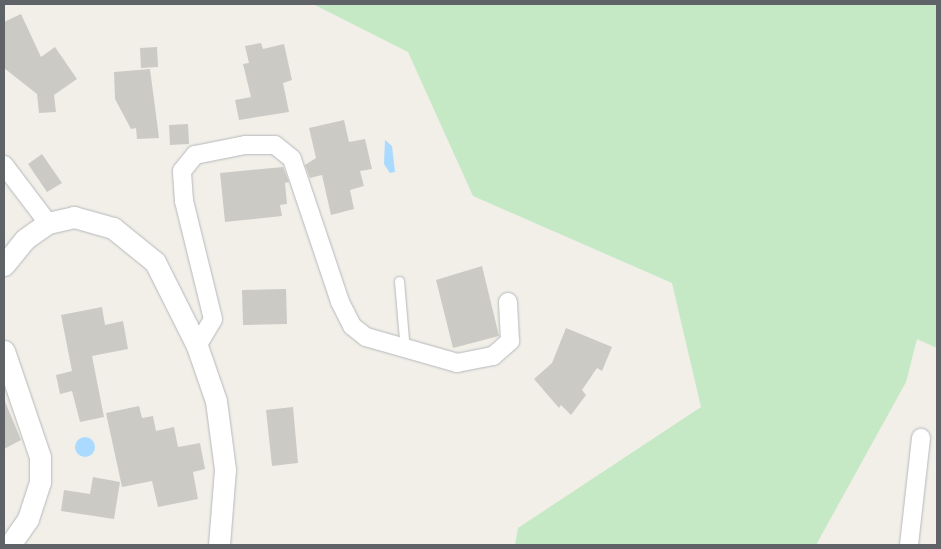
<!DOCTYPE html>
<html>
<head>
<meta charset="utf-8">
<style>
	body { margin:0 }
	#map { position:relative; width:941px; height:549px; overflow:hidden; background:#f1efe8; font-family:Figtree,sans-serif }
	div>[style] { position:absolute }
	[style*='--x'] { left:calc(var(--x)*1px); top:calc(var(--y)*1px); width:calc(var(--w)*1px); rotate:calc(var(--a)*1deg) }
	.green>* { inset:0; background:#c5e8c5 }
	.water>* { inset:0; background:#aadaff }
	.round { border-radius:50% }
	.building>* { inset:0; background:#cccac5 }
	.roads { filter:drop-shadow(0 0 1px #b5b8bc) drop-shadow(0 0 1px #b5b8bc) }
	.service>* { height:9px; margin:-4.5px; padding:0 4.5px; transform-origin:4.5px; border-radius:4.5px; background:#fff }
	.minor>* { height:18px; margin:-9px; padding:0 9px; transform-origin:9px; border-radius:9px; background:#fff }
	.tertiary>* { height:21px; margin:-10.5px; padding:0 10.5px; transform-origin:10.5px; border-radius:10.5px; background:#fff }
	span { translate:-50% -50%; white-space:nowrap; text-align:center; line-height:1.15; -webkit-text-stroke:5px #fff; paint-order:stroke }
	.frame { position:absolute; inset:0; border:5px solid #5f6368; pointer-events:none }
</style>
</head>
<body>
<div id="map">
	<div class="green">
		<i style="clip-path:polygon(313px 4px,937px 4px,937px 348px,917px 339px,906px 382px,816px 545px,515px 545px,518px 528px,701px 407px,672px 283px,473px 196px,408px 52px)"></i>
	</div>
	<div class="water">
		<i style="clip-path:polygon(385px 140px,392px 146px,395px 172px,390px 173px,384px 164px)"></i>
		<i class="round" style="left:75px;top:437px;width:20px;height:20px"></i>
	</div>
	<div class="building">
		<i style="clip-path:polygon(21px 14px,41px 57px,55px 47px,77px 79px,54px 95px,56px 112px,39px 113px,37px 94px,4px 68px,4px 22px)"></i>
		<i style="clip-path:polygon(261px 43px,263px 49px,284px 44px,292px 80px,283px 83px,289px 112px,239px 120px,235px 100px,251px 97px,243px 64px,249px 63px,245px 46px)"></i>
		<i style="clip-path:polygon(157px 47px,158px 67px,141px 68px,140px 48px)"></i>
		<i style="clip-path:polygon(150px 69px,159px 138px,137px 139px,136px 128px,131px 129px,115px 99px,114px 72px)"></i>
		<i style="clip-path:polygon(344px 120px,349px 142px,365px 139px,372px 169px,360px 171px,364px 186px,350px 190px,354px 209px,331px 215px,322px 175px,310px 178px,305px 165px,316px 158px,309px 128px)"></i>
		<i style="clip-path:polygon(188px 124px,189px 144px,170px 145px,169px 125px)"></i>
		<i style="clip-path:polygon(42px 154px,62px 183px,47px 192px,28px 164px)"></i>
		<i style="clip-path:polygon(283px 167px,289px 182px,285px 183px,287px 204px,280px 205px,282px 216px,225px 222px,220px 173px)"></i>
		<i style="clip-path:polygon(482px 266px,499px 336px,453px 348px,436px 280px)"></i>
		<i style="clip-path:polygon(286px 289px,287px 324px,243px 325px,242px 290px)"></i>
		<i style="clip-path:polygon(102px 307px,105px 325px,123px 321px,128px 349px,92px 356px,104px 417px,80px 422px,72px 391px,60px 394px,56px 375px,72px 371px,61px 315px)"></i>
		<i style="clip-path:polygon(566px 328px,612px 347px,602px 371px,597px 368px,582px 390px,586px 395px,571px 415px,561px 405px,559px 408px,534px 379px,552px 363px)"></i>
		<i style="clip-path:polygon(4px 399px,21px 440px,4px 449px)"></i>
		<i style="clip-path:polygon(139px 406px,142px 418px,153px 416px,156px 431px,174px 427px,178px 447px,200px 443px,205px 469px,193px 472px,198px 499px,158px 507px,152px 481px,122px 487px,106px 413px)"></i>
		<i style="clip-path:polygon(293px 407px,298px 463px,272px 466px,266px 410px)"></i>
		<i style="clip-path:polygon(93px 477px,120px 482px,114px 519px,61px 511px,64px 490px,90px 494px)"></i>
	</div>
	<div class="roads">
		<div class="service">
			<i style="--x:399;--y:281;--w:70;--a:85.1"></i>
		</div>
		<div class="minor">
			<i style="--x:4;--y:165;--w:73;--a:52.8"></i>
			<i style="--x:197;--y:346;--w:31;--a:-59"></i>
			<i style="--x:213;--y:319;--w:122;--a:-103.8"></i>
			<i style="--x:184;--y:201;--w:30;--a:-94"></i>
			<i style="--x:182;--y:171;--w:21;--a:-51"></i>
			<i style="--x:195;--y:155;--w:51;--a:-11.3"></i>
			<i style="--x:245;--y:145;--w:30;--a:0"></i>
			<i style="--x:275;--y:145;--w:22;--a:39"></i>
			<i style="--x:292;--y:159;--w:151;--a:71.4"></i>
			<i style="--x:340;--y:302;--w:27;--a:63"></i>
			<i style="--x:352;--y:326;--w:18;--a:38"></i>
			<i style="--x:366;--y:337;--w:95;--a:15.9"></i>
			<i style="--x:457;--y:363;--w:37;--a:-11"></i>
			<i style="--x:493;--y:356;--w:23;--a:-41"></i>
			<i style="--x:510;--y:341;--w:39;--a:-93"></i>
			<i style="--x:909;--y:545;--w:108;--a:-83.6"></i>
		</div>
		<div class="tertiary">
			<i style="--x:4;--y:265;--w:33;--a:-51"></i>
			<i style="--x:25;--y:239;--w:28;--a:-35"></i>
			<i style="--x:48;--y:223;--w:27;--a:-13"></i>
			<i style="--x:74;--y:217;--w:41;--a:15.8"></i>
			<i style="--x:113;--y:228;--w:54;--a:39"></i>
			<i style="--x:155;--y:262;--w:94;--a:63.4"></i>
			<i style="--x:197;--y:346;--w:58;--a:70.9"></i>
			<i style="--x:216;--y:401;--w:69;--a:82.5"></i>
			<i style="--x:225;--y:469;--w:76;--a:94.5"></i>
			<i style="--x:4;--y:351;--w:112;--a:71.2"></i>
			<i style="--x:40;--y:457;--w:25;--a:90"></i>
			<i style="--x:40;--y:482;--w:39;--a:108"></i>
			<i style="--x:28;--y:519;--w:32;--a:125"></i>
		</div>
	</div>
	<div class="frame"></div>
</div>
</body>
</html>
